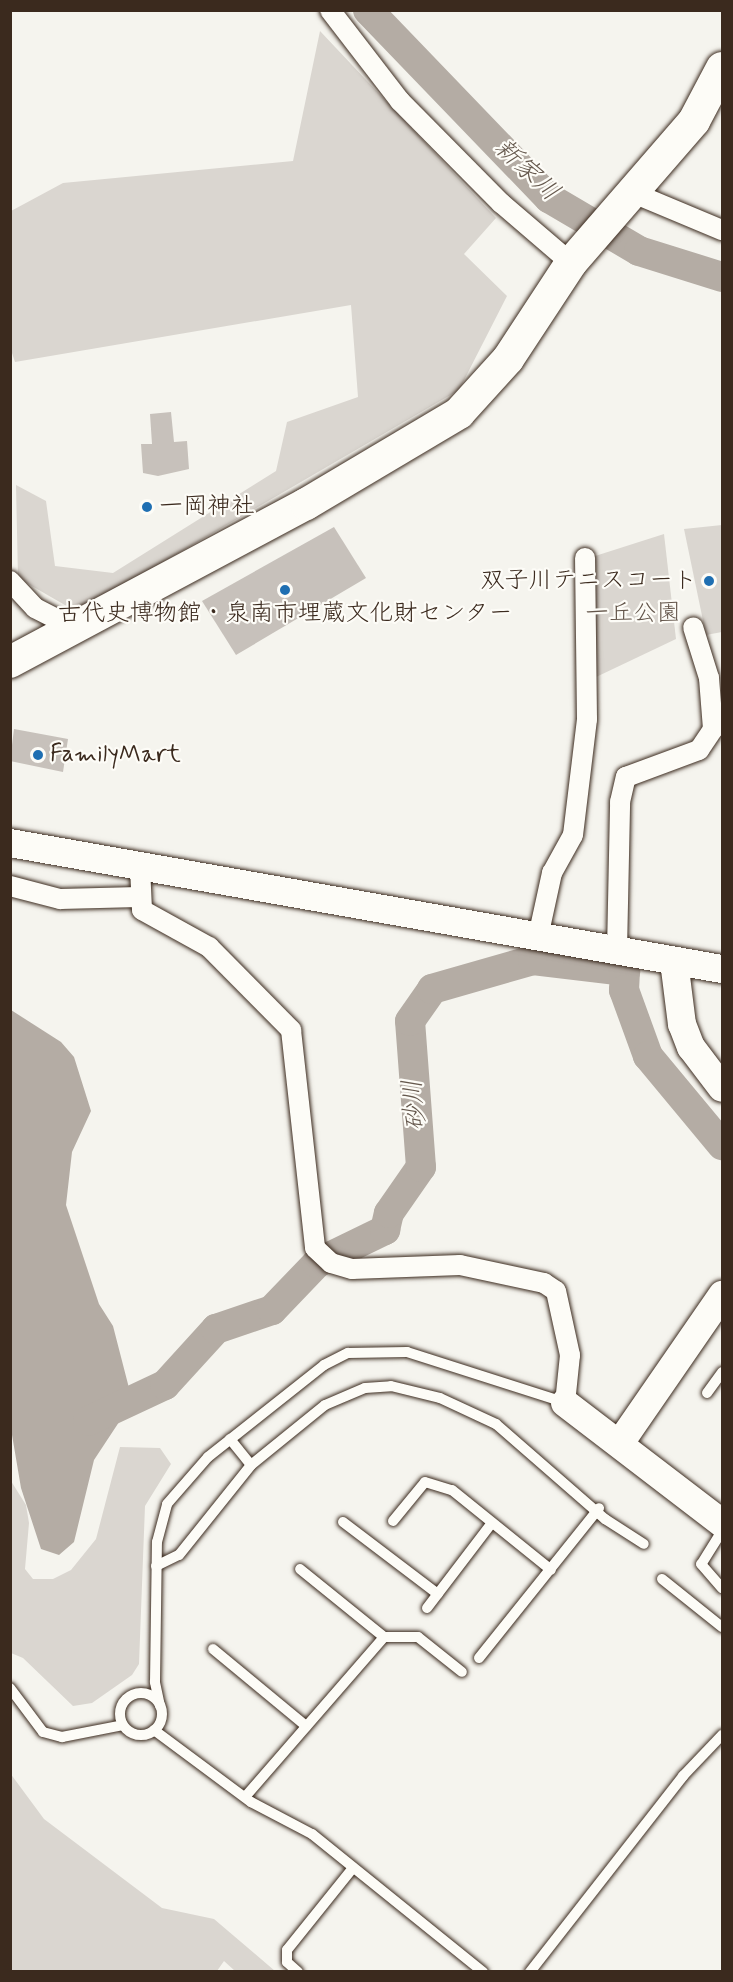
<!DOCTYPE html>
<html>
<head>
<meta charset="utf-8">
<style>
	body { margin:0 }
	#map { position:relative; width:733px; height:1982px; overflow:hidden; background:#f5f4ee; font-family:Mynerve,"Klee One",sans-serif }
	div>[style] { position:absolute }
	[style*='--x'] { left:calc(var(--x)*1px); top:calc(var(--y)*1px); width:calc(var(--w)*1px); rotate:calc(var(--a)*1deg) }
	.green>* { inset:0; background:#dad6d0 }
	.water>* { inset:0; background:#b4aca4 }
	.river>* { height:30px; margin:-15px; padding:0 15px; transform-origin:15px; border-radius:15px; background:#b4aca4 }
	.building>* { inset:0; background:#c7c1bb }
	.roads { filter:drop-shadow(0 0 2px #3b2a1e) drop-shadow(0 0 2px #3b2a1e) }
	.lane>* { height:10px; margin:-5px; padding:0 5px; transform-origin:5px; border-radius:5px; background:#fdfcf7 }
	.lane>.ring { margin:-5px; padding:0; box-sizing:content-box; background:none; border:10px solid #fdfcf7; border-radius:50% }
	.street>* { height:20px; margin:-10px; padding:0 10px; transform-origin:10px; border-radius:10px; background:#fdfcf7 }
	.secondary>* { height:28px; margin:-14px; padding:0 14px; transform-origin:14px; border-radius:14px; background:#fdfcf7 }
	.primary>* { height:32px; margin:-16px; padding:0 16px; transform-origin:16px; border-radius:16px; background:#fdfcf7 }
	.dots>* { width:16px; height:16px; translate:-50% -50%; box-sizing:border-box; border:3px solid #fdfcf7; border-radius:50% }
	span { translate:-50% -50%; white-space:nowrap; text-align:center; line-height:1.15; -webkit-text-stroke:4.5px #fdfcf7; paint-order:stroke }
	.poi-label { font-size:24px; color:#3b2a1e }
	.left { translate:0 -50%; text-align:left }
	.right { translate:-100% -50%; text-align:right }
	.park-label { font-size:24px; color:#63554a }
	.water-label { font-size:26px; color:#65584d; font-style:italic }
	.frame { position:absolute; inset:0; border:12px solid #3b2a1e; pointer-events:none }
</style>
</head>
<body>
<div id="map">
	<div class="green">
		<i style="clip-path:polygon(320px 31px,496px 218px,464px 254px,507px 296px,459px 390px,77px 612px,18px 578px,16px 485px,46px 501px,55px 566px,113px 573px,276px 471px,287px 422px,358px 397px,351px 305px,15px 362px,11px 350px,11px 211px,63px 183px,293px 161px)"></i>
		<i style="clip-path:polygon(722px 525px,722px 632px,706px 635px,684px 529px)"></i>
		<i style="clip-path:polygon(664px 534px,676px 639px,594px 678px,592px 557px)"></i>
		<i style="clip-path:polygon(120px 1447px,160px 1448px,171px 1464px,145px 1506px,139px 1664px,132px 1675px,92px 1703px,73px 1706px,23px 1658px,11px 1653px,11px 1481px,26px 1505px,29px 1523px,25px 1569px,33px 1579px,53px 1579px,71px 1570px,96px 1539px)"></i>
		<i style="clip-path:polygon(10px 1773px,44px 1819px,162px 1908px,214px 1919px,275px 1971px,235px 1971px,224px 1961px,217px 1971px,11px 1971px)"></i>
	</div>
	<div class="water">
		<i style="clip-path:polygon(11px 1010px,61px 1042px,74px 1057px,91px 1111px,72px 1152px,66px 1205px,99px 1304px,113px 1326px,129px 1388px,123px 1416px,94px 1460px,74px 1542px,59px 1555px,41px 1549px,21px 1488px,11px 1429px)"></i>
	</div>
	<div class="river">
		<i style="--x:368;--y:10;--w:261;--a:46.1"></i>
		<i style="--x:549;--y:198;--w:104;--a:30.5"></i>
		<i style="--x:639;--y:251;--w:87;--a:17.4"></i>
		<i style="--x:88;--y:1421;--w:85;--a:-25.1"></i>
		<i style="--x:165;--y:1385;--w:76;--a:-47.7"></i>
		<i style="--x:216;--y:1329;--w:59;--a:-18.7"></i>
		<i style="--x:272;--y:1310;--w:65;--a:-46.2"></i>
		<i style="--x:317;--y:1263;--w:76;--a:-25.9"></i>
		<i style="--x:385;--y:1230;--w:17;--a:-77"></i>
		<i style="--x:389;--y:1213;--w:56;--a:-55.2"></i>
		<i style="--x:421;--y:1167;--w:146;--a:-94.3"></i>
		<i style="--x:410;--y:1021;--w:39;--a:-55"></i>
		<i style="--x:432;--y:989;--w:105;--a:-16"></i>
		<i style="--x:533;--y:960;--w:93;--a:6.8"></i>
		<i style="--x:625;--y:971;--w:19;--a:93"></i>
		<i style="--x:624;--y:990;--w:70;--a:70"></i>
		<i style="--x:648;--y:1056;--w:116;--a:50.3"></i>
	</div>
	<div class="building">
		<i style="clip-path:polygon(171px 412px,174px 442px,187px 441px,189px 469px,158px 476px,143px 473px,141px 444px,152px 444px,150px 414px)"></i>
		<i style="clip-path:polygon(334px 527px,366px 578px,236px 655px,202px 601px)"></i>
		<i style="clip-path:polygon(14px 729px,68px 739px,63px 772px,10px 761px)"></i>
	</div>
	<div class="roads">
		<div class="lane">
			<i style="--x:707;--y:1393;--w:26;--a:-54"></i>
			<i style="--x:230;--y:1439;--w:33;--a:51"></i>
			<i style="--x:393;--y:1521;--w:50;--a:-50.6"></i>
			<i style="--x:425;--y:1482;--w:28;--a:17"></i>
			<i style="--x:452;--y:1490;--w:127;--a:38.9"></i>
			<i style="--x:343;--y:1522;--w:119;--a:37.2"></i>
			<i style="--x:722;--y:1531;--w:39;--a:122"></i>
			<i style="--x:701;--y:1564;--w:32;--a:49"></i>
			<i style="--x:156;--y:1566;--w:25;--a:-26"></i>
			<i style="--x:179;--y:1555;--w:115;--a:-51.3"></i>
			<i style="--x:251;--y:1465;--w:95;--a:-39"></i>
			<i style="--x:325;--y:1405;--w:43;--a:-23"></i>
			<i style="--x:365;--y:1388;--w:26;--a:-4"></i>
			<i style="--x:391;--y:1386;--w:50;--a:13.8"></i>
			<i style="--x:440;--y:1398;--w:62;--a:24.9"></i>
			<i style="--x:496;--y:1424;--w:145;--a:41.1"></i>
			<i style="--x:605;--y:1519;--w:46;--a:32.7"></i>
			<i style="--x:662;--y:1579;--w:77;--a:38.7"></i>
			<i style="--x:427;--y:1608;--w:106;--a:-52.7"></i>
			<i style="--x:384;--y:1637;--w:34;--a:0"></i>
			<i style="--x:418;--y:1637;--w:56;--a:38.5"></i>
			<i style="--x:213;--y:1649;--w:121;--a:39.6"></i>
			<i style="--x:479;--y:1658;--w:192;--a:-51.3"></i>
			<i style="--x:10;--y:1688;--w:55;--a:53.1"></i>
			<i style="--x:43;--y:1732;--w:20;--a:15"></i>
			<i style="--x:62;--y:1737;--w:62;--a:-11.1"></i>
			<i class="ring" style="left:120px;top:1693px;width:32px;height:32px"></i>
			<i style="--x:160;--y:1706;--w:25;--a:-102"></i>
			<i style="--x:155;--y:1682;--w:140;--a:-89.2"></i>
			<i style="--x:157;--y:1542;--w:39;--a:-75"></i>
			<i style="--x:167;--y:1504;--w:62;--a:-48.9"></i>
			<i style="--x:208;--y:1457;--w:148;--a:-38.4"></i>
			<i style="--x:324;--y:1365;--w:27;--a:-27"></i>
			<i style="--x:348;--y:1353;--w:59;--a:-1"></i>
			<i style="--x:407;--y:1352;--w:165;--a:17.7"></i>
			<i style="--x:154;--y:1730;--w:121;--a:36.6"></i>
			<i style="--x:251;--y:1802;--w:69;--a:27.7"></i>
			<i style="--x:312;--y:1834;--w:220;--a:38.9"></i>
			<i style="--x:245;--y:1797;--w:212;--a:-49"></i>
			<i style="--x:384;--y:1637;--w:108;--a:-141"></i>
			<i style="--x:298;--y:1972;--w:15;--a:-138"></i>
			<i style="--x:287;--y:1962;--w:12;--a:-90"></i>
			<i style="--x:287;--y:1950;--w:105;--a:-51.2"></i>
			<i style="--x:530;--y:1972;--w:249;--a:-52"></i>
			<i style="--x:683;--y:1776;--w:57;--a:-46.4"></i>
		</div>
		<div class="street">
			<i style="--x:330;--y:10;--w:115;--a:52.4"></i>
			<i style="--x:400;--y:101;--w:144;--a:45.3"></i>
			<i style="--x:501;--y:203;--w:92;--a:40.6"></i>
			<i style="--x:631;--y:192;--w:99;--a:22.7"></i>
			<i style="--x:10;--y:581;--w:37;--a:47"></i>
			<i style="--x:35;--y:608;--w:46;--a:27.1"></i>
			<i style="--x:140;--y:867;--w:43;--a:87.3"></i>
			<i style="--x:142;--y:910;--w:77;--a:28.9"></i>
			<i style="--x:209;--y:947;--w:117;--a:45.3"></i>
			<i style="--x:291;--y:1030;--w:219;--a:83.7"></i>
			<i style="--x:315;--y:1248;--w:22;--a:43"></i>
			<i style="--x:331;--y:1263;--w:22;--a:16"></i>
			<i style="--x:352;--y:1269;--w:108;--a:-2.1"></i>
			<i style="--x:460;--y:1265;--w:86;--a:12.1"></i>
			<i style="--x:544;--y:1283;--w:14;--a:34"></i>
			<i style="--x:556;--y:1291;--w:66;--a:77.7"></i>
			<i style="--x:570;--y:1355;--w:48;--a:95.9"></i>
			<i style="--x:10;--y:886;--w:52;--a:14.6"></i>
			<i style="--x:60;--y:899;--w:79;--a:-1.5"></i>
			<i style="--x:538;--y:937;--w:66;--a:-77.7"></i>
			<i style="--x:552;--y:873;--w:43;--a:-61.1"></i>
			<i style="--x:573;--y:835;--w:117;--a:-83.1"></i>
			<i style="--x:587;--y:719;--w:161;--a:-90.7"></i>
			<i style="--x:617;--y:951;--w:149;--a:-88.8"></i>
			<i style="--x:620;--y:802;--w:26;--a:-77"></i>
			<i style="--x:626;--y:777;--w:78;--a:-20.3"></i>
			<i style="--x:699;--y:750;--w:25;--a:-56"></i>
			<i style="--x:713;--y:729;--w:51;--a:-94.5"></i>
			<i style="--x:709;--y:678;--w:53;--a:-107.4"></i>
		</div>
		<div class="secondary">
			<i style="--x:10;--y:843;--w:723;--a:10.04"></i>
			<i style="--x:674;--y:961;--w:64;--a:82.8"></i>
			<i style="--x:682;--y:1024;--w:25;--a:69"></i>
			<i style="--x:691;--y:1047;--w:51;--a:52.9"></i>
			<i style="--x:565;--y:1403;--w:198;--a:37.4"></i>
			<i style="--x:620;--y:1443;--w:180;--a:-55.4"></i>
		</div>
		<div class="primary">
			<i style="--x:10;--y:662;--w:336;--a:-28.1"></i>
			<i style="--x:306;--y:504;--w:178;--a:-30.7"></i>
			<i style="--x:459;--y:413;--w:73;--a:-47.8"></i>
			<i style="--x:508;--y:359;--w:115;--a:-56.7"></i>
			<i style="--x:571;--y:263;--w:188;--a:-49.1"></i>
			<i style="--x:694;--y:121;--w:60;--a:-62.2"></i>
		</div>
	</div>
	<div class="dots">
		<i style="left:147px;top:507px;background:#1f6fb2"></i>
		<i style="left:709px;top:581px;background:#1f6fb2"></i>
		<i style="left:285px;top:590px;background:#1f6fb2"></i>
		<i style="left:38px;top:755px;background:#1f6fb2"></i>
	</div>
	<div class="poi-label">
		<span class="left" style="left:159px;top:507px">一岡神社</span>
		<span class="right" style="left:697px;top:581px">双子川テニスコート</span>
		<span style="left:285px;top:614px">古代史博物館・泉南市埋蔵文化財センター</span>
		<span class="left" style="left:50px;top:755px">FamilyMart</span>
	</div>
	<div class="park-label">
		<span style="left:633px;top:614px">一丘公園</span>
	</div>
	<div class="water-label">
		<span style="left:526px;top:171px;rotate:43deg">新家川</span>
		<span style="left:416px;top:1105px;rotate:-95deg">砂川</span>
	</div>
	<div class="frame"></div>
</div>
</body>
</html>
